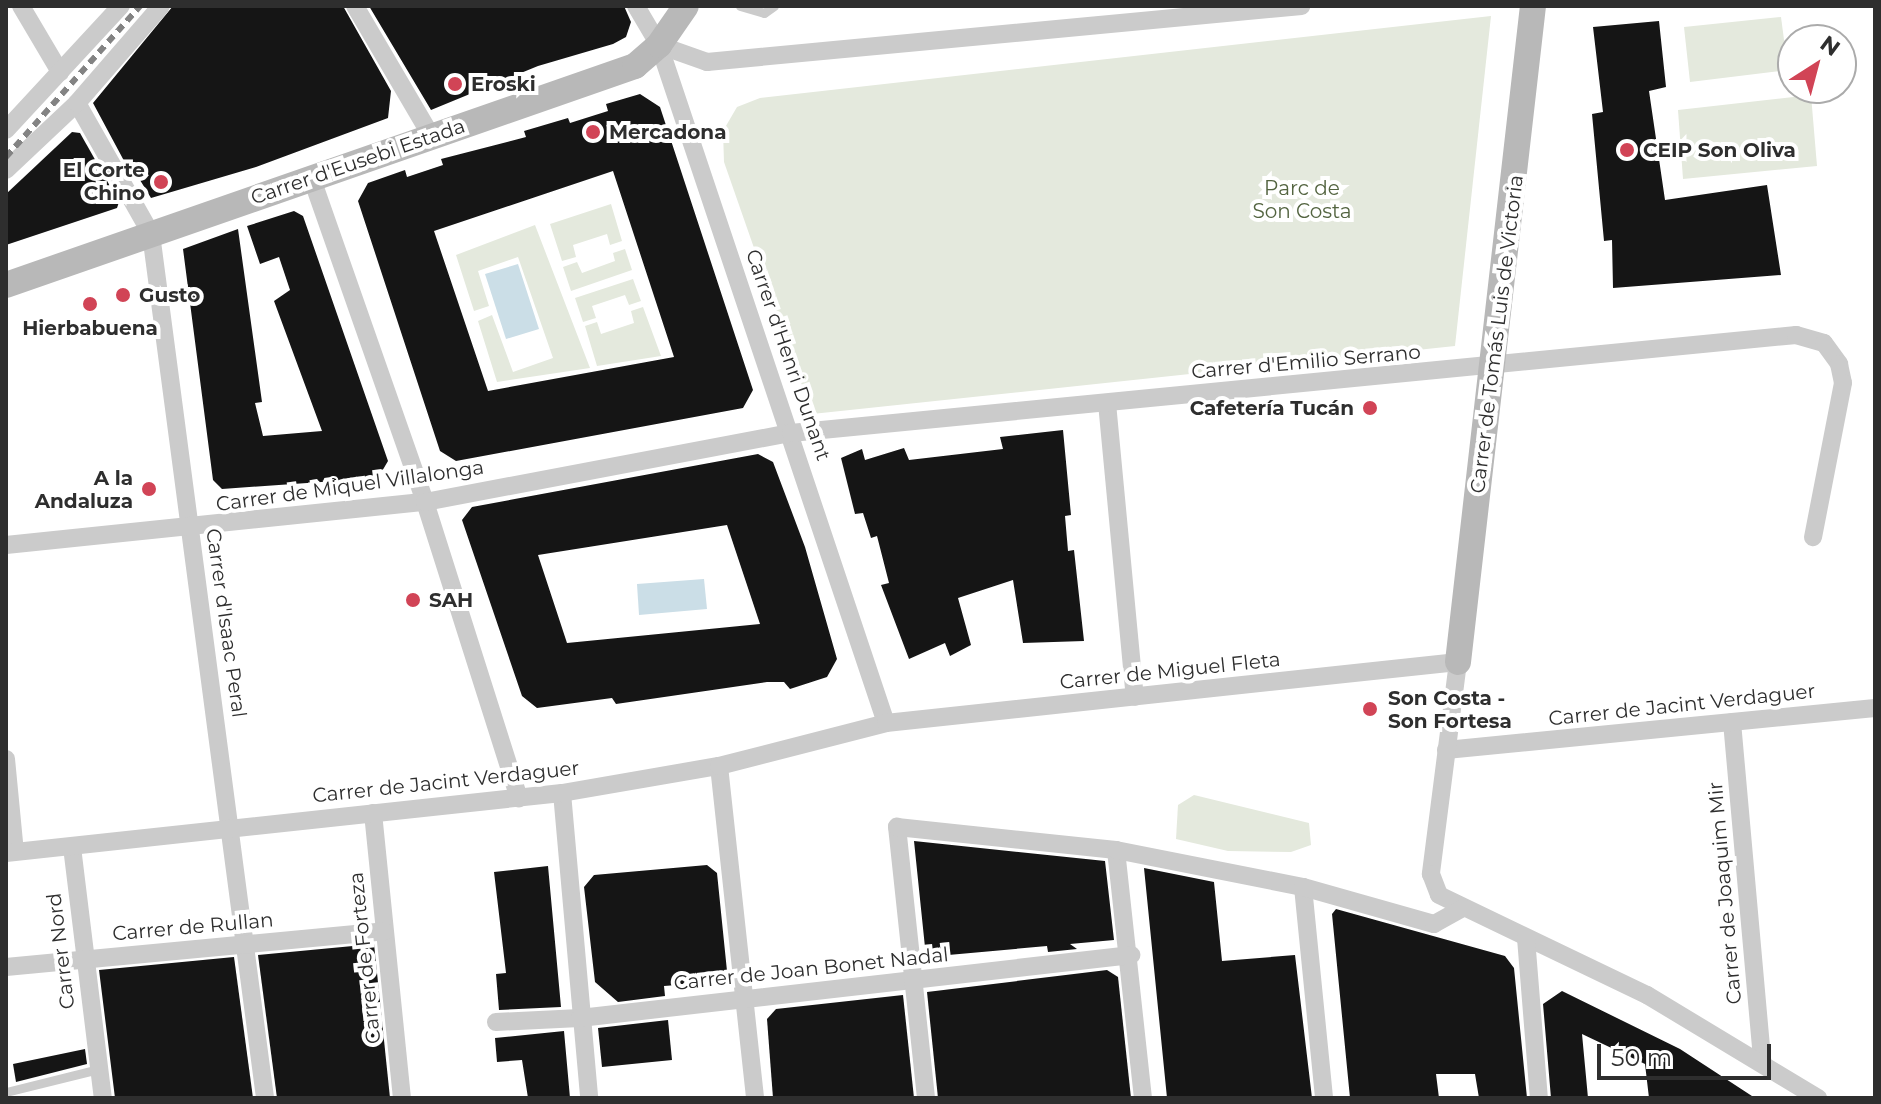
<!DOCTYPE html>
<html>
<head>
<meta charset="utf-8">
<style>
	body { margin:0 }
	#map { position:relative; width:1881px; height:1104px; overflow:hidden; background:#fff; font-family:Montserrat,sans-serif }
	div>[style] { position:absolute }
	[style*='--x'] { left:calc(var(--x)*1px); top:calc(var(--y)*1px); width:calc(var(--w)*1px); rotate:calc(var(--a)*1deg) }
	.green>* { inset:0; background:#e4e9dd }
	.water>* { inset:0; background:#cbdee7 }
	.building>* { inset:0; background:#151515 }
	.lane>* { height:9px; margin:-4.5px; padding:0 4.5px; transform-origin:4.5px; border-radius:4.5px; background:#cbcbcb }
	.street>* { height:18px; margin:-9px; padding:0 9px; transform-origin:9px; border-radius:9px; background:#cbcbcb }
	.secondary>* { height:26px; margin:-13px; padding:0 13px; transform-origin:13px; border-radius:13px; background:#b8b8b8 }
	.rail>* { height:6px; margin-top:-3px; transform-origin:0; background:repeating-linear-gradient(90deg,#838383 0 8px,transparent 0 14px) }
	.dots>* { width:22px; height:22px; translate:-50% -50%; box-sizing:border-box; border:4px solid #fff; border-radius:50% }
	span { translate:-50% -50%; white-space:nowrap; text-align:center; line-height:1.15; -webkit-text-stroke:8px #fff; paint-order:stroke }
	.poi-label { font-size:20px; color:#2e2e2e; font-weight:700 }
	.left { translate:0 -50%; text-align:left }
	.right { translate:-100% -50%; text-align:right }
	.street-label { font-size:20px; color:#2e2e2e }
	.park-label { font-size:20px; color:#536440 }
	.frame { position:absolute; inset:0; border:8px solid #2e2e2e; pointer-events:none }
	.north { position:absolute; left:1777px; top:24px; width:80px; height:80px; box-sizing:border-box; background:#fff; border:2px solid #ababab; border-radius:50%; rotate:36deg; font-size:22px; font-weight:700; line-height:32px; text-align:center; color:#2e2e2e }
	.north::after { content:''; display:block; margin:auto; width:28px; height:36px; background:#d14456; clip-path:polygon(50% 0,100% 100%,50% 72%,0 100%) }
	.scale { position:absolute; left:1597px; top:1044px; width:174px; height:36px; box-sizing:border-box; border:4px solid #2e2e2e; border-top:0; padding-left:10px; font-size:24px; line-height:28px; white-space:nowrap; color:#2e2e2e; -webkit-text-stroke:6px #fff; paint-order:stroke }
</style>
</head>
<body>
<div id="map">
	<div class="green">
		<i style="clip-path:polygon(1491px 16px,1455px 346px,812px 414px,724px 162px,723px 131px,737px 107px,760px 98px)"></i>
		<i style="clip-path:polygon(1781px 17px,1788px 70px,1690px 82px,1684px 27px)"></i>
		<i style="clip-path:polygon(1811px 95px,1817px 166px,1683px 179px,1678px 110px)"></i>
		<i style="clip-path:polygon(611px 204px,622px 241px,610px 245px,607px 234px,573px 245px,576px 257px,562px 261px,550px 224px)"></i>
		<i style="clip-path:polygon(535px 225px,590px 368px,497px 382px,478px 321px,492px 315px,513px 372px,553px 358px,518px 257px,478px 271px,489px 306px,474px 311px,456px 255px)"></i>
		<i style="clip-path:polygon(625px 249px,632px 270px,571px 291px,563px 267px,577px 262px,582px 273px,615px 261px,613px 253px)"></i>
		<i style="clip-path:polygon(633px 279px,641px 301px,629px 305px,625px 295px,592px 306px,596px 318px,583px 322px,575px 298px)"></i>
		<i style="clip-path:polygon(643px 307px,661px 356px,597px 366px,585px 326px,597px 322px,601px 334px,634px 323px,631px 311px)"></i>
		<i style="clip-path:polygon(1194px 795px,1309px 823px,1311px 845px,1291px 852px,1228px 851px,1176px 839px,1178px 805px)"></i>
	</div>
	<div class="water">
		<i style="clip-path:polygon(518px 264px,539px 329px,506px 339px,485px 274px)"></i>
		<i style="clip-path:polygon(704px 579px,707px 609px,639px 615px,637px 584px)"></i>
	</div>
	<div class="building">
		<i style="clip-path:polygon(173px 6px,343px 6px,391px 91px,388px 118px,256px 167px,151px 198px,132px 167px,130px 172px,93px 103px)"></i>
		<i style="clip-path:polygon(369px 6px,624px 6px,631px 22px,626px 37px,613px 44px,538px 66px,431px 110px)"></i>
		<i style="clip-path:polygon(1659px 21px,1666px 87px,1649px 91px,1665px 200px,1767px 185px,1781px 275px,1613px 288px,1612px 240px,1604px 241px,1592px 114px,1603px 112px,1593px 27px)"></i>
		<i style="clip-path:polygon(evenodd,640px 94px,660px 107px,753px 390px,743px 408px,456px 461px,440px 451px,358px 201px,368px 183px,405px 170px,407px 177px,443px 165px,441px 159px,526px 137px,524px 131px,568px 118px,570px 123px,608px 111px,606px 104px,640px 94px,613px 171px,674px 357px,488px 391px,434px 231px,613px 171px)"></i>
		<i style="clip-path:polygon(72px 132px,80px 133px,119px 202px,117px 208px,6px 245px,6px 194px)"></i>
		<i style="clip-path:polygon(294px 211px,303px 216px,388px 461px,378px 478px,222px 489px,213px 480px,183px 249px,238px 229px,262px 402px,255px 403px,263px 436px,322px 431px,274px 301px,290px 290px,279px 257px,260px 264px,247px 226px)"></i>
		<i style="clip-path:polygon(1063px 430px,1071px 515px,1065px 516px,1068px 551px,1074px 550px,1084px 641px,1023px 643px,1013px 580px,958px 598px,971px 645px,950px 656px,945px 643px,909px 659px,881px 585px,889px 583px,877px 536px,871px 538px,863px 513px,855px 514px,841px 458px,862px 449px,865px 460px,904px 448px,909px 460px,1003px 449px,1000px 437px)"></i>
		<i style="clip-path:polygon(evenodd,758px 454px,773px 462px,805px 547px,837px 659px,827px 677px,790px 689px,784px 682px,767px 682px,616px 704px,612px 698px,537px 708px,522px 696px,462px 520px,472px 507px,758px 454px,727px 525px,760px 624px,567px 643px,538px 555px,727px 525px)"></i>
		<i style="clip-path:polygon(914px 841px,1105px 861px,1114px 940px,1070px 944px,1077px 949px,1048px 952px,1047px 946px,926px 957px)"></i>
		<i style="clip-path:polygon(707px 865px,717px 873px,727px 971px,717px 982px,664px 986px,665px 996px,618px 1002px,595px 982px,584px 887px,594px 875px)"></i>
		<i style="clip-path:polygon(548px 866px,561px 1007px,499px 1010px,496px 974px,506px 973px,494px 872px)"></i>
		<i style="clip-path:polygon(1144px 868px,1214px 882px,1222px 961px,1295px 955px,1312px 1098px,1167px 1098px)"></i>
		<i style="clip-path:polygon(1336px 909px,1505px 956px,1514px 968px,1527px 1098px,1479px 1098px,1475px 1074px,1436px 1074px,1439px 1098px,1350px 1098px,1332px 914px)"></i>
		<i style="clip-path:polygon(374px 944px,390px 1098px,277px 1098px,258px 955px)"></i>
		<i style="clip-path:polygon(234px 957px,253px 1098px,115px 1098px,99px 970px)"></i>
		<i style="clip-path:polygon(1107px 970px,1118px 977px,1131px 1098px,938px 1098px,927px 992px)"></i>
		<i style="clip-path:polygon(1562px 991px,1680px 1049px,1755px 1098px,1649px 1098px,1645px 1064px,1582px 1034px,1588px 1098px,1551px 1098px,1543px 1004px)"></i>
		<i style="clip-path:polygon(903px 995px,914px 1098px,773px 1098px,767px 1019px,776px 1009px)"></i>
		<i style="clip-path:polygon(668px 1020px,672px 1060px,602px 1067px,598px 1028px)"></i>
		<i style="clip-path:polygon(564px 1031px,570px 1098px,528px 1098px,522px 1060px,497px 1062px,495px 1038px)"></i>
		<i style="clip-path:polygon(85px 1049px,87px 1064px,16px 1082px,13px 1064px)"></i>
	</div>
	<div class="lane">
		<i style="--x:740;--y:6;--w:25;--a:16"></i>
		<i style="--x:764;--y:13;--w:12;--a:-35"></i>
		<i style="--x:6;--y:1092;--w:96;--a:-13.9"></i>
	</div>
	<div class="street">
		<i style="--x:21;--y:6;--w:77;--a:59.4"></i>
		<i style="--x:355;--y:6;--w:152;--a:59.6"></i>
		<i style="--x:636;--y:6;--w:45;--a:59.5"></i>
		<i style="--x:659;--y:45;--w:715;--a:71.49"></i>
		<i style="--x:659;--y:45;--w:51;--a:19.5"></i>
		<i style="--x:707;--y:62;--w:597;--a:-5.39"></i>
		<i style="--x:77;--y:103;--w:150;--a:60.5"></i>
		<i style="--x:151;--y:234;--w:871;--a:82.48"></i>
		<i style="--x:6;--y:130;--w:169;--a:-47.2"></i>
		<i style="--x:6;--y:170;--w:98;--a:-43.3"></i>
		<i style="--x:77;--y:103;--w:128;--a:-49.1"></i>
		<i style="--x:312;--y:179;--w:342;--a:70.7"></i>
		<i style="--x:425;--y:502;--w:311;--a:72.4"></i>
		<i style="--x:1107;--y:403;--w:295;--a:84.6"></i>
		<i style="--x:6;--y:545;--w:421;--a:-5.9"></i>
		<i style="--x:425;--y:502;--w:372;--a:-10.7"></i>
		<i style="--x:791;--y:433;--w:1010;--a:-5.57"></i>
		<i style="--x:1796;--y:335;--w:29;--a:16"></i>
		<i style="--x:1824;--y:343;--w:26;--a:54"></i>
		<i style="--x:1839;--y:364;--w:19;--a:78"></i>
		<i style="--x:1843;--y:383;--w:157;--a:101"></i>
		<i style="--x:1732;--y:722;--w:340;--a:84.9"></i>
		<i style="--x:1446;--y:750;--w:431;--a:-5.6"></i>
		<i style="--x:6;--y:759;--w:93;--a:84.5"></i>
		<i style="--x:719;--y:766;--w:334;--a:83.8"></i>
		<i style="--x:562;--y:793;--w:306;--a:84.9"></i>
		<i style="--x:373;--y:813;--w:286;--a:84.2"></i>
		<i style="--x:72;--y:847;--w:253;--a:83"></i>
		<i style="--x:1116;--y:850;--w:249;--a:83.8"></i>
		<i style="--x:6;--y:853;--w:559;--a:-6.16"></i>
		<i style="--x:562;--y:793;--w:159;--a:-9.8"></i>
		<i style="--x:719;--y:766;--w:172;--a:-14.4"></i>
		<i style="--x:886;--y:723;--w:575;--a:-6.09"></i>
		<i style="--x:1458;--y:662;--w:214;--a:97.3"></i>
		<i style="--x:1431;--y:874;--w:22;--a:69"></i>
		<i style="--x:1439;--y:895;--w:231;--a:25.7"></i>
		<i style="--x:1647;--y:995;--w:200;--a:31.1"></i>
		<i style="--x:1303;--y:887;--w:212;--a:84.3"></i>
		<i style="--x:1526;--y:938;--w:161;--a:85.4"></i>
		<i style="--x:6;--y:967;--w:380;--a:-5.4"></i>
		<i style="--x:496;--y:1022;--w:84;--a:-2.7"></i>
		<i style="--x:580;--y:1018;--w:555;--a:-6.52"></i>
		<i style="--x:926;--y:1098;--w:273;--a:-96.1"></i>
		<i style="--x:897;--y:827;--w:220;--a:6"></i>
		<i style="--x:1116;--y:850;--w:191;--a:11.2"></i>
		<i style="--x:1303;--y:887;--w:136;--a:15.8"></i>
		<i style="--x:1434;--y:924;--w:33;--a:-29"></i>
	</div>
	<div class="secondary">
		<i style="--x:6;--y:285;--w:666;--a:-19.2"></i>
		<i style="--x:635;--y:66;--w:32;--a:-41"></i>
		<i style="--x:659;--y:45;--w:47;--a:-55.3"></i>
		<i style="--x:1458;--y:662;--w:660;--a:-83.48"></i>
	</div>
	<div class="rail">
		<i style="--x:6;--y:157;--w:202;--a:-48.4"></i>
	</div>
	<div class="dots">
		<i style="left:455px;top:84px;background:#d14456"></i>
		<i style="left:593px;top:132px;background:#d14456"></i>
		<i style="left:1627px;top:150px;background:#d14456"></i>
		<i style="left:161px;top:182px;background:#d14456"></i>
		<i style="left:123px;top:295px;background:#d14456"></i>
		<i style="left:90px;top:304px;background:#d14456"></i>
		<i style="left:1370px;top:408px;background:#d14456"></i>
		<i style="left:149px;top:489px;background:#d14456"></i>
		<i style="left:413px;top:600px;background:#d14456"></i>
		<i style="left:1370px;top:709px;background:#d14456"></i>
	</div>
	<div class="poi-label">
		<span class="left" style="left:471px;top:84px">Eroski</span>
		<span class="left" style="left:609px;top:132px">Mercadona</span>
		<span class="left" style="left:1643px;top:150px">CEIP Son Oliva</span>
		<span class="right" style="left:145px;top:182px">El Corte<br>Chino</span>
		<span class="left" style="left:139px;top:295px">Gusto</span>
		<span style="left:90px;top:328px">Hierbabuena</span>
		<span class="right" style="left:1354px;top:408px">Cafetería Tucán</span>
		<span class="right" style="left:133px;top:490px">A la<br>Andaluza</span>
		<span class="left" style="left:429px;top:600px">SAH</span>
		<span class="left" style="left:1388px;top:710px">Son Costa -<br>Son Fortesa</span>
	</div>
	<div class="street-label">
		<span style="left:358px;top:162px;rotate:-19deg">Carrer d'Eusebi Estada</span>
		<span style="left:1497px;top:334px;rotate:-83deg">Carrer de Tomás Luis de Victoria</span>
		<span style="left:788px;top:355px;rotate:71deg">Carrer d'Henri Dunant</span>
		<span style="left:1306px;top:362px;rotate:-5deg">Carrer d'Emilio Serrano</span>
		<span style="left:350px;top:486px;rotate:-8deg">Carrer de Miquel Villalonga</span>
		<span style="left:226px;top:623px;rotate:82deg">Carrer d'Isaac Peral</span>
		<span style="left:1170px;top:671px;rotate:-6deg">Carrer de Miguel Fleta</span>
		<span style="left:1682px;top:705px;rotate:-6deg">Carrer de Jacint Verdaguer</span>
		<span style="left:446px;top:782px;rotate:-6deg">Carrer de Jacint Verdaguer</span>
		<span style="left:1725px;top:893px;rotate:-95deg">Carrer de Joaquim Mir</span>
		<span style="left:193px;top:927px;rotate:-5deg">Carrer de Rullan</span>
		<span style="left:61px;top:951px;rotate:-97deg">Carrer Nord</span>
		<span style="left:365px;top:958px;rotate:-96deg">Carrer de Forteza</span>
		<span style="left:811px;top:969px;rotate:-6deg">Carrer de Joan Bonet Nadal</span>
	</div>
	<div class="park-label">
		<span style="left:1302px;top:200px">Parc de<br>Son Costa</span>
	</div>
	<div class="frame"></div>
	<div class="north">N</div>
	<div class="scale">50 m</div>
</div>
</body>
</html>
